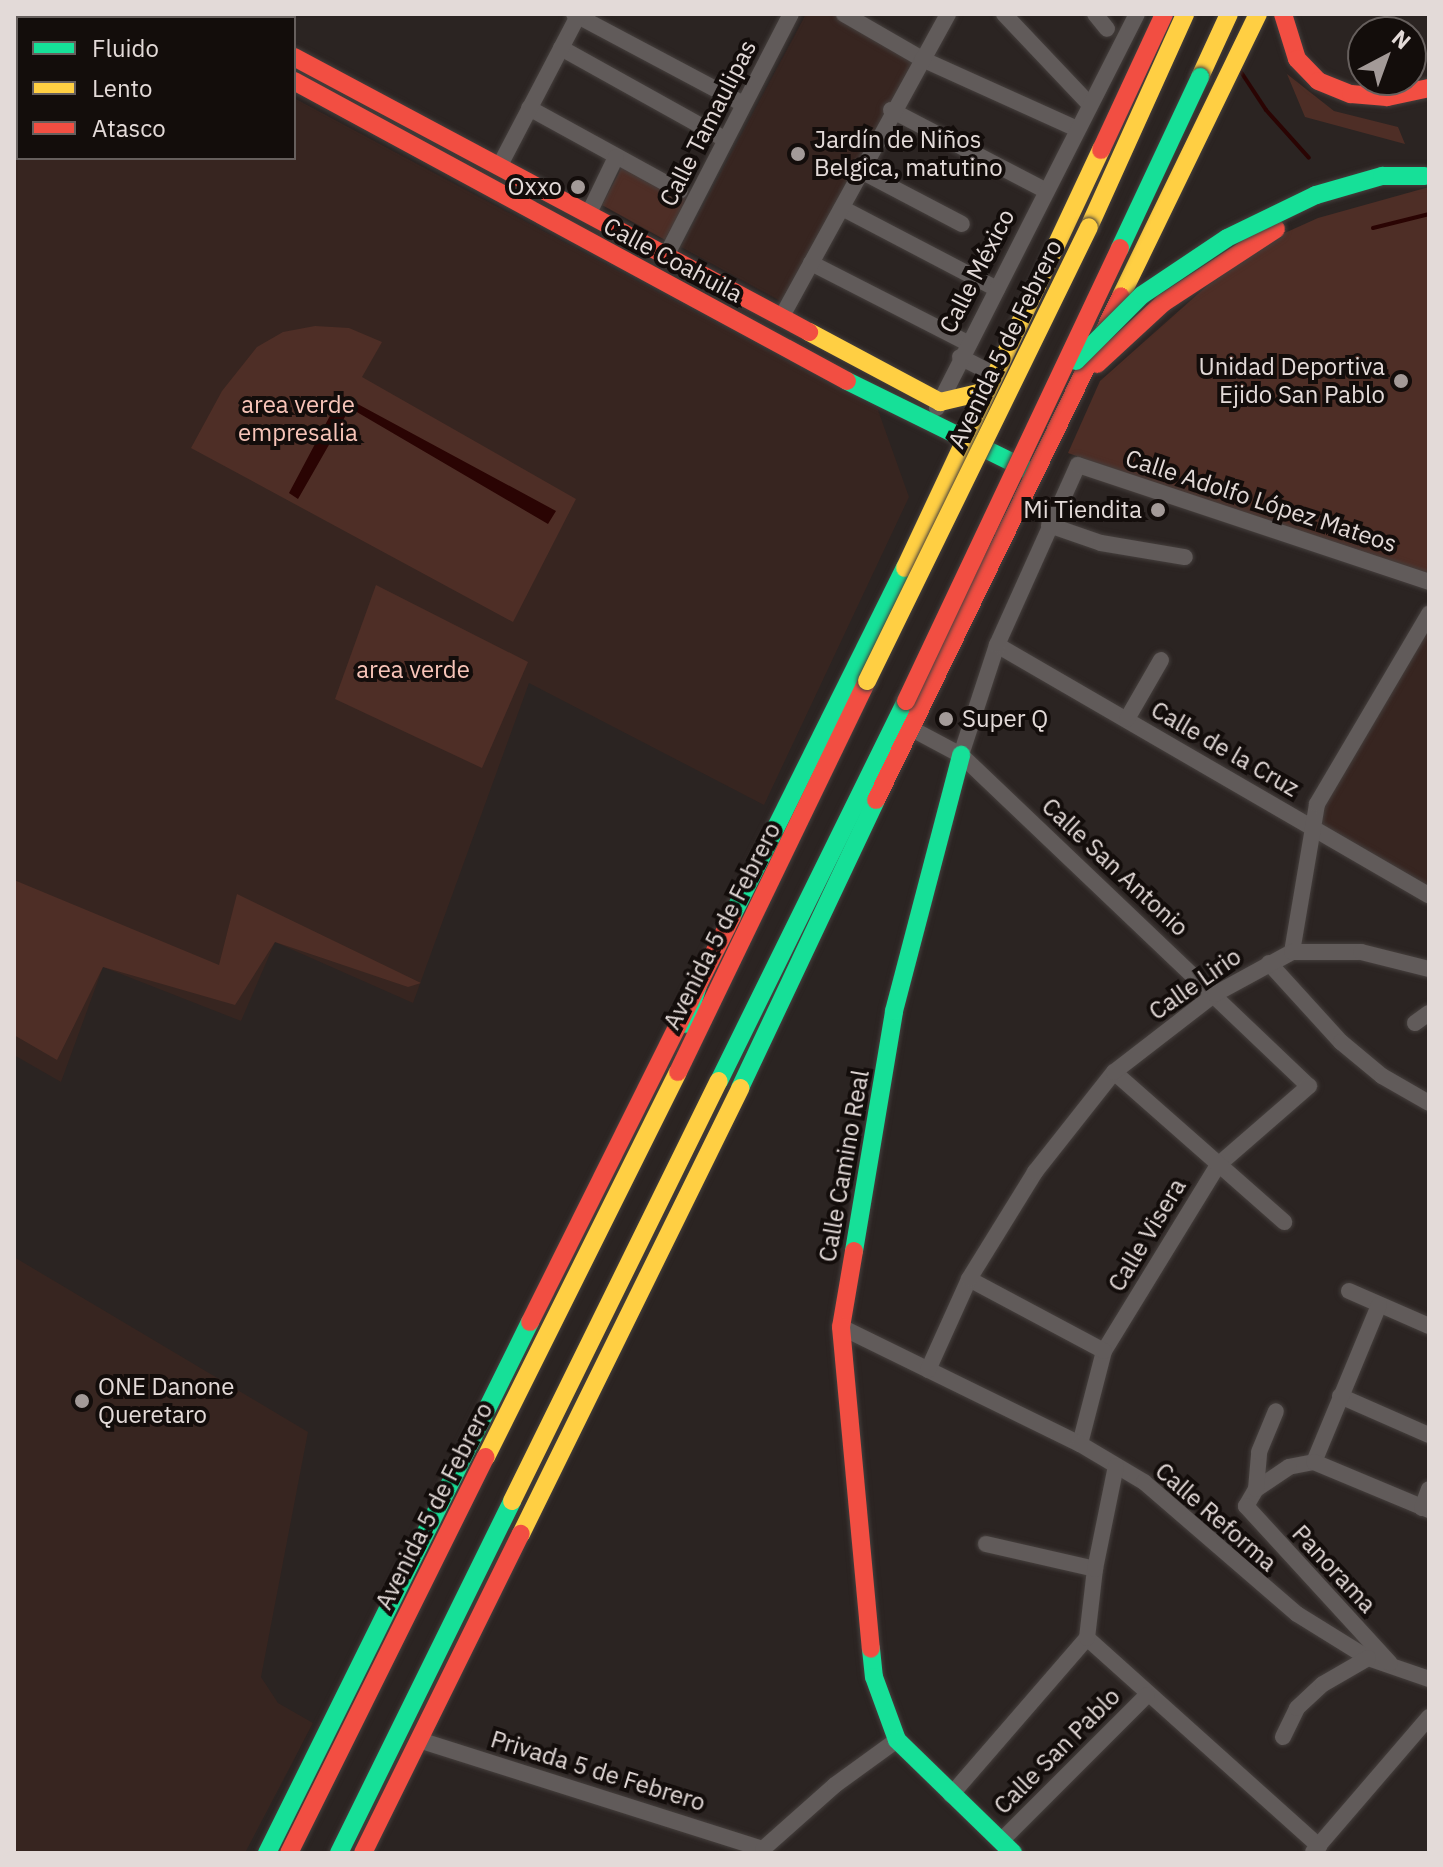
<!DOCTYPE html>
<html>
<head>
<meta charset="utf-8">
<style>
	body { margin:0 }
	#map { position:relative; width:1443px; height:1867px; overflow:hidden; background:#2b2422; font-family:"IBM Plex Sans",sans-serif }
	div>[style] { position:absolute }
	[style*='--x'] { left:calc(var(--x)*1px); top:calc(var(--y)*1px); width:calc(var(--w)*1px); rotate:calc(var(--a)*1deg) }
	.built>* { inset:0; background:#372520 }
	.green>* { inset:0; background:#4e2e26 }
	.water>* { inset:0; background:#2a0403 }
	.stream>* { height:4px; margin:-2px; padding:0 2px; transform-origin:2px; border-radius:2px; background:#2a0403 }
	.roads { filter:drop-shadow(0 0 2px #453f3d) drop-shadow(0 0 2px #453f3d) }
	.street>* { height:16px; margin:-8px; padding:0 8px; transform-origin:8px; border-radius:8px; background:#615b5a }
	.fast>* { height:18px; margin:-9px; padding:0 9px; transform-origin:9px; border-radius:9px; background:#16e098 }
	.slow>* { height:18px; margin:-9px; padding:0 9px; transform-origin:9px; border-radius:9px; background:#ffcf43 }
	.jam>* { height:18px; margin:-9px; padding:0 9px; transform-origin:9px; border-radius:9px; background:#f24e42 }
	.bridges { filter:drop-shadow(0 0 2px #453f3d) drop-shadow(0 0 2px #453f3d) }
	.fast-bridge>* { height:18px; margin:-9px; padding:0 9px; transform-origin:9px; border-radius:9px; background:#16e098 }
	.slow-bridge>* { height:18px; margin:-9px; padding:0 9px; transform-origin:9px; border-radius:9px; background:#ffcf43 }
	.jam-bridge>* { height:18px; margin:-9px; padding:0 9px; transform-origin:9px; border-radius:9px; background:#f24e42 }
	.dots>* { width:22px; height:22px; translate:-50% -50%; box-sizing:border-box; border:4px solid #130d0b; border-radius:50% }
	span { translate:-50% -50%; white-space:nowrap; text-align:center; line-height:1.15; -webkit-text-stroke:8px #130d0b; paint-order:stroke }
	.street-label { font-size:24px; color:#e3dad8 }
	.poi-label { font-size:24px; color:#e3dad8 }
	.left { translate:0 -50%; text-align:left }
	.right { translate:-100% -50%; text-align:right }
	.park-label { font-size:24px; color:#f7c4b8 }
	.frame { position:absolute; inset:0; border:16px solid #e3dad8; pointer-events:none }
	.legend { position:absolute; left:16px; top:16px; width:280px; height:144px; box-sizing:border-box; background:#130d0b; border:2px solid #665f5d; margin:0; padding:10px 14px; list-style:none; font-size:24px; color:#e3dad8 }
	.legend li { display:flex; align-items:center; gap:16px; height:40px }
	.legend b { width:40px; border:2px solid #665f5d }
	.north { position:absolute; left:1347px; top:16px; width:80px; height:80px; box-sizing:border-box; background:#130d0b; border:2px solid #665f5d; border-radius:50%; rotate:41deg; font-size:22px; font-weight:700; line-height:32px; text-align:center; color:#e3dad8 }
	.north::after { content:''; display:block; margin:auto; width:28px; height:36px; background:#a39a98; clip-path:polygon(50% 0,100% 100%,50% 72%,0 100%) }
</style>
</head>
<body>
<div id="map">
	<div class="built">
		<i style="clip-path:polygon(14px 14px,145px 18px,18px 18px,18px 158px,294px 158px,294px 98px,878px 410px,909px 497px,764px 805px,529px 683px,413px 1003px,275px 942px,241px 1021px,103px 967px,61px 1082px,14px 1055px)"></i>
		<i style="clip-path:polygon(806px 14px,832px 14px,917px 61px,784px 303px,681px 247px)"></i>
		<i style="clip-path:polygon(1429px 614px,1429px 895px,1310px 827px)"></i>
		<i style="clip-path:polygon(14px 1257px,308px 1432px,261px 1677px,278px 1703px,313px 1723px,245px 1853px,14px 1853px)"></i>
	</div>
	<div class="green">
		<i style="clip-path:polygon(1287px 74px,1334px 111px,1398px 127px,1405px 144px,1305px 117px)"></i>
		<i style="clip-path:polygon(624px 163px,689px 198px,667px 241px,602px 205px)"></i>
		<i style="clip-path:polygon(1429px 187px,1429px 578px,1068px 453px,1100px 381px,1208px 285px,1278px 236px,1318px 218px)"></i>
		<i style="clip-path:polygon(315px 326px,349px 328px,382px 342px,362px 377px,576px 499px,513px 622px,191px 448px,222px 391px,257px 347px,283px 332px)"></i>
		<i style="clip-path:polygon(376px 585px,528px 662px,482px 768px,335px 699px)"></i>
		<i style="clip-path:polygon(14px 880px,219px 965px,237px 894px,421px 983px,408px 987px,275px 942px,235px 1005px,103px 967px,57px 1060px,14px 1035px)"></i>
	</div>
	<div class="water">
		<i style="clip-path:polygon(341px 395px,556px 511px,548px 524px,350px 408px,298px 499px,289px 493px)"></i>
	</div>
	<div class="stream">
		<i style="--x:1239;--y:69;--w:49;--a:56.6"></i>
		<i style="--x:1266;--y:110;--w:64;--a:48.1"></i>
		<i style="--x:1373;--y:228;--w:58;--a:-14"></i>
	</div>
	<div class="roads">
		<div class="street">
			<i style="--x:574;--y:14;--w:191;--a:28"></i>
			<i style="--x:844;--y:14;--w:90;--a:30"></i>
			<i style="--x:922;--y:59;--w:168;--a:24.3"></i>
			<i style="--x:1004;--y:14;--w:124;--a:46.6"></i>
			<i style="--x:1095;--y:14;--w:19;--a:51"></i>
			<i style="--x:561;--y:48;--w:185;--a:29.1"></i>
			<i style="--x:529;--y:108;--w:172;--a:28.8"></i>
			<i style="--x:891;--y:110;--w:174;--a:27.5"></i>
			<i style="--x:500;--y:165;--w:170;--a:-62.4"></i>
			<i style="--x:859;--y:170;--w:116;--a:27.7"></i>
			<i style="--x:842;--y:208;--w:175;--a:27.6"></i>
			<i style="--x:589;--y:213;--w:62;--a:-64.3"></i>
			<i style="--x:667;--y:254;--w:270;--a:-62.7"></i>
			<i style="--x:811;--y:263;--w:175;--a:27.1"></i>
			<i style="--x:781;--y:318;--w:347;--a:-61.2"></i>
			<i style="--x:960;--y:357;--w:38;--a:27"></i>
			<i style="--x:937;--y:408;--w:442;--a:-63.1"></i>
			<i style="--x:1049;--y:525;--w:55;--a:19.1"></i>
			<i style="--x:1101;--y:543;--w:85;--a:9.5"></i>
			<i style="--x:997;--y:645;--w:499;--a:30.1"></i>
			<i style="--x:1127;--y:719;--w:68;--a:-60"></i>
			<i style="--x:912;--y:729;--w:55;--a:28"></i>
			<i style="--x:961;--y:755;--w:480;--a:43.6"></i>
			<i style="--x:1309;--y:1086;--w:121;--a:139"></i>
			<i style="--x:1218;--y:1165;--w:218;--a:121.5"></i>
			<i style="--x:1104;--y:1351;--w:96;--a:104.5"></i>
			<i style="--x:961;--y:755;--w:116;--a:-71.9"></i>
			<i style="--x:997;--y:645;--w:197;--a:-65.8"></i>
			<i style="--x:1078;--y:465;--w:370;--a:18.4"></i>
			<i style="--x:1292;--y:952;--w:150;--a:-80.4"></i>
			<i style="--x:1317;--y:804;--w:221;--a:-59.5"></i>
			<i style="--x:1269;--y:963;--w:107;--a:47.7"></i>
			<i style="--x:1341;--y:1042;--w:53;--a:39.7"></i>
			<i style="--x:1382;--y:1076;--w:54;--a:29.9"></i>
			<i style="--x:1415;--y:1023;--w:17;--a:-36"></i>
			<i style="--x:1114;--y:1072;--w:227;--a:41.4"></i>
			<i style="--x:969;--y:1279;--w:153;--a:28.1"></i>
			<i style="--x:1349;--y:1291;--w:87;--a:23.6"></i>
			<i style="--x:841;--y:1327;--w:266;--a:26.1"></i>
			<i style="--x:1080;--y:1444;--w:74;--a:30.7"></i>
			<i style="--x:1144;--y:1482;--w:202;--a:40.8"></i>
			<i style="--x:1297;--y:1614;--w:84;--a:31.8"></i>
			<i style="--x:1368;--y:1658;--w:65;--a:19"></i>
			<i style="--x:928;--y:1370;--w:100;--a:-65.7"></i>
			<i style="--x:969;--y:1279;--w:126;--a:-58.3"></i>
			<i style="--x:1035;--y:1172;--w:127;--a:-51.7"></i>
			<i style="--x:1114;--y:1072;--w:128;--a:-37.7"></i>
			<i style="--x:1215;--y:994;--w:88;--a:-28.6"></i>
			<i style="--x:1292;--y:952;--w:69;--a:0"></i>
			<i style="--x:1361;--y:952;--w:70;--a:14"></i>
			<i style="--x:1340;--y:1396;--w:97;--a:23.7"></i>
			<i style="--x:1314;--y:1462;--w:25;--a:169"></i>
			<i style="--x:1289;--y:1467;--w:40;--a:146"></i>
			<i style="--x:1256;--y:1489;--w:20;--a:120"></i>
			<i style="--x:1246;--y:1506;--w:213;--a:47.5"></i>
			<i style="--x:1314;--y:1462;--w:170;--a:-67.5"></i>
			<i style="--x:1314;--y:1462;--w:125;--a:22.7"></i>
			<i style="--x:1256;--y:1489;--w:37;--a:-85"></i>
			<i style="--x:1259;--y:1452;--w:44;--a:-67.5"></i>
			<i style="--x:1422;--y:1508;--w:20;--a:-70"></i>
			<i style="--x:986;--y:1544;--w:112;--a:12.9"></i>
			<i style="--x:1087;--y:1638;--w:312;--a:41.9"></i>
			<i style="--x:1283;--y:1737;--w:32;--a:-64"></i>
			<i style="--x:1297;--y:1708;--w:35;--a:-43"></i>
			<i style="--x:1323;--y:1684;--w:52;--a:-30"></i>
			<i style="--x:419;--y:1740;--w:361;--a:17.6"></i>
			<i style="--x:763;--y:1849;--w:96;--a:-41.6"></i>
			<i style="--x:835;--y:1785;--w:77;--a:-36"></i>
			<i style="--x:951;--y:1795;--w:208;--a:-49.1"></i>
			<i style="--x:1087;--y:1638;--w:69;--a:-83.4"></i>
			<i style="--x:1095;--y:1569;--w:105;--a:-78.5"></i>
			<i style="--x:1001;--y:1841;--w:206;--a:-45"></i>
			<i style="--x:1313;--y:1852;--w:178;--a:-49.3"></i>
		</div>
		<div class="fast">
			<i style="--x:170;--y:14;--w:9;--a:27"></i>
			<i style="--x:847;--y:381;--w:208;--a:26.2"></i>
			<i style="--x:732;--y:916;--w:389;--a:-63.6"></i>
			<i style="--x:686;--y:1024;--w:47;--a:-72.7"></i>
			<i style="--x:719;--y:1081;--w:424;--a:-63.8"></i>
			<i style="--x:740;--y:1088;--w:318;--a:-64.7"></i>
			<i style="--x:854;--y:1251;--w:243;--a:-80.5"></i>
			<i style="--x:894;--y:1011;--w:265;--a:-75.3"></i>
			<i style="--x:871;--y:1649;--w:28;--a:84"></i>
			<i style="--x:874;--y:1677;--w:67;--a:69.9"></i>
			<i style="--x:897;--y:1740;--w:162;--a:44.2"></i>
			<i style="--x:267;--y:1853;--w:593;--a:-63.65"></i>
			<i style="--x:339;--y:1853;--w:392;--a:-63.8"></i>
		</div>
		<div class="slow">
			<i style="--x:1200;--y:77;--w:69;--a:-65.3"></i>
			<i style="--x:1089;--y:227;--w:234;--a:-65.7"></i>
			<i style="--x:1121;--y:296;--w:314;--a:-64.1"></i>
			<i style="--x:809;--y:332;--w:149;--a:28.1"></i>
			<i style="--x:940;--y:402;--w:48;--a:-13.2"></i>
			<i style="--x:905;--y:568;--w:462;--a:-64.9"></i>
			<i style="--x:486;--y:1457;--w:430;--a:-63.5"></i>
			<i style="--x:512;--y:1501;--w:468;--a:-63.8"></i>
			<i style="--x:521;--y:1534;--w:497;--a:-63.8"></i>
		</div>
		<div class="jam">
			<i style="--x:211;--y:14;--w:9;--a:27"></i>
			<i style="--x:1283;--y:14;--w:47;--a:72.7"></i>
			<i style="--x:1297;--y:59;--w:30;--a:46"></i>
			<i style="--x:1318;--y:81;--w:35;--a:22"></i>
			<i style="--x:1351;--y:94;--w:36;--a:5"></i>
			<i style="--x:1387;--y:97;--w:43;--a:-12.1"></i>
			<i style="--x:294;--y:57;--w:584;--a:28.1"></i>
			<i style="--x:294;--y:81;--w:629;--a:28.48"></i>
			<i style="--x:1101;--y:150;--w:150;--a:-65.1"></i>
			<i style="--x:1097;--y:364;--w:90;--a:-42.7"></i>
			<i style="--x:1163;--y:303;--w:135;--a:-33.2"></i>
			<i style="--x:876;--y:800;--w:560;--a:-64.08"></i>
			<i style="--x:678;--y:1072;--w:434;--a:-64.2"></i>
			<i style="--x:854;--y:1251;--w:77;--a:99.7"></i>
			<i style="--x:841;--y:1327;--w:323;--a:84.7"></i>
			<i style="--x:530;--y:1322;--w:453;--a:-63.5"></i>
			<i style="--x:289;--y:1853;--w:442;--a:-63.6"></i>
			<i style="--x:363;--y:1853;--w:356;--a:-63.7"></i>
		</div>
	</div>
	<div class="bridges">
		<div class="fast-bridge">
			<i style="--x:1120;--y:248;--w:189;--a:-64.9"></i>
			<i style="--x:1076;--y:361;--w:93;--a:-45"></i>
			<i style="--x:1142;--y:295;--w:102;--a:-33.8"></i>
			<i style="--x:1227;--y:238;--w:99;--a:-25.8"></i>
			<i style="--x:1316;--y:195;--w:69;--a:-16.1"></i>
			<i style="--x:1382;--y:176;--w:43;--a:0"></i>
		</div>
		<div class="slow-bridge">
			<i style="--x:867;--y:681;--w:505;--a:-63.94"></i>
		</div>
		<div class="jam-bridge">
			<i style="--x:906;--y:701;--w:501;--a:-64.71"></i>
		</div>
	</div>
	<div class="dots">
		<i style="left:798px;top:154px;background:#a39a98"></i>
		<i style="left:578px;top:187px;background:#a39a98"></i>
		<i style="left:1401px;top:381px;background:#a39a98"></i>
		<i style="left:1158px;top:510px;background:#a39a98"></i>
		<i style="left:946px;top:719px;background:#a39a98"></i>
		<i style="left:82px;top:1401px;background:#a39a98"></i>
	</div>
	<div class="street-label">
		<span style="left:708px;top:123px;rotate:-63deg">Calle Tamaulipas</span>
		<span style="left:673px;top:260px;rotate:28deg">Calle Coahuila</span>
		<span style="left:977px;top:271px;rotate:-63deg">Calle México</span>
		<span style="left:1005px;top:344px;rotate:-64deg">Avenida 5 de Febrero</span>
		<span style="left:1261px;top:501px;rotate:18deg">Calle Adolfo López Mateos</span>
		<span style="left:1225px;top:749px;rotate:30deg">Calle de la Cruz</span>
		<span style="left:1115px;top:867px;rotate:43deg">Calle San Antonio</span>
		<span style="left:722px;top:926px;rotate:-63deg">Avenida 5 de Febrero</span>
		<span style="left:1195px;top:984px;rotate:-35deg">Calle Lirio</span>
		<span style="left:844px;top:1166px;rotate:-80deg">Calle Camino Real</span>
		<span style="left:1147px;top:1235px;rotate:-59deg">Calle Visera</span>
		<span style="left:434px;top:1506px;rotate:-63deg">Avenida 5 de Febrero</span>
		<span style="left:1216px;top:1517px;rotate:41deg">Calle Reforma</span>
		<span style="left:1334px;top:1569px;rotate:47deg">Panorama</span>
		<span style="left:1057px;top:1751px;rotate:-45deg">Calle San Pablo</span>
		<span style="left:598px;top:1771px;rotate:17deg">Privada 5 de Febrero</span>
	</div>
	<div class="poi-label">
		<span class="left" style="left:814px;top:154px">Jardín de Niños<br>Belgica, matutino</span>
		<span class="right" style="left:562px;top:187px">Oxxo</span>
		<span class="right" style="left:1385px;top:381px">Unidad Deportiva<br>Ejido San Pablo</span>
		<span class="right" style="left:1142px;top:510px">Mi Tiendita</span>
		<span class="left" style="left:962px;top:719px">Super Q</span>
		<span class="left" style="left:98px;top:1401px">ONE Danone<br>Queretaro</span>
	</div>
	<div class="park-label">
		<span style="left:298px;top:419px">area verde<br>empresalia</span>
		<span style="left:413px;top:670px">area verde</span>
	</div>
	<div class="frame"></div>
	<ul class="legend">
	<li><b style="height:10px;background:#16e098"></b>Fluido</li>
	<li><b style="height:10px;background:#ffcf43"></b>Lento</li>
	<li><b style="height:10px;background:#f24e42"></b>Atasco</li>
	</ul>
	<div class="north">N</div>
</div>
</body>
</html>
